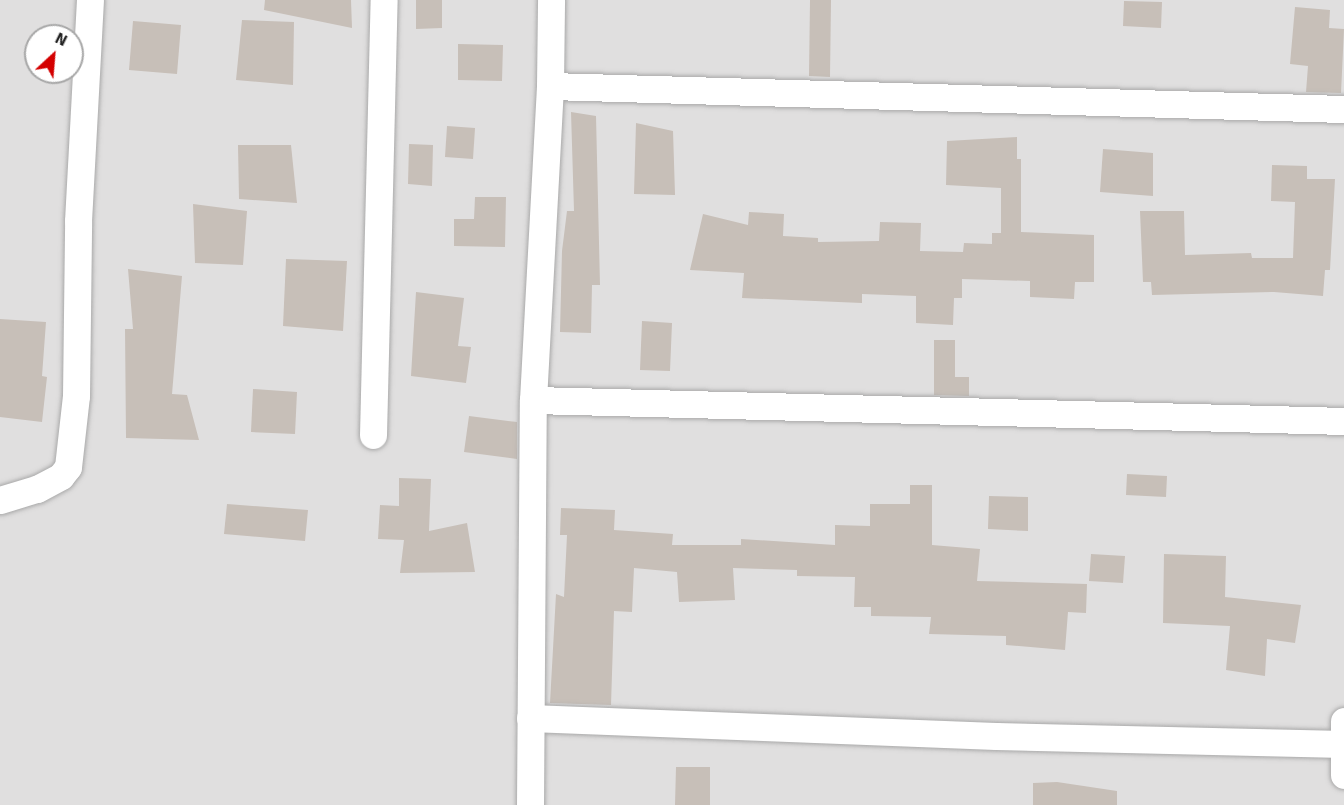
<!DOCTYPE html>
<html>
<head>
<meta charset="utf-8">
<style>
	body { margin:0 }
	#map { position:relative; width:1344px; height:805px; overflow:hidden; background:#f2efe9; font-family:Signika,sans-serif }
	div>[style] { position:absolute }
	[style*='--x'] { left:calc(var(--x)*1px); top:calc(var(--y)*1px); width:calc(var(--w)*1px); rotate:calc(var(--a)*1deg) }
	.residential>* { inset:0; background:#e0dfdf }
	.building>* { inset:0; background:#c7bfb8 }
	.roads { filter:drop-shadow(0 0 2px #a9a9a9) drop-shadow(0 0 2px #a9a9a9) }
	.minor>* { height:27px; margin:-13.5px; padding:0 13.5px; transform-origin:13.5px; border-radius:13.5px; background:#fff }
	span { translate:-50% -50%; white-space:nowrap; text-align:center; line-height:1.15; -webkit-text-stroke:4.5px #fff; paint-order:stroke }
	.north { position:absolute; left:24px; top:24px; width:60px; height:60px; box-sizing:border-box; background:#fff; border:2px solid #a7a7a7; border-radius:50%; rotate:26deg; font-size:16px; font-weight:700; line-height:24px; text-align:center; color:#222 }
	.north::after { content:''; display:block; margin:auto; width:21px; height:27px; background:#d40000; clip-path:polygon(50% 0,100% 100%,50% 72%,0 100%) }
</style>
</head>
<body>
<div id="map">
	<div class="residential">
		<i style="clip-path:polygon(evenodd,0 0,1344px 0,1344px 805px,0 805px,0 0,36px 36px,72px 36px,72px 72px,36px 72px,36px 36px)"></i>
	</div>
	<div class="building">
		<i style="clip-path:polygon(265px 0,351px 0,352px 28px,264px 10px)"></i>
		<i style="clip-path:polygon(416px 0,442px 0,442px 28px,416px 29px)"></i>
		<i style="clip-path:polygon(810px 0,831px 0,830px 77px,809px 76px)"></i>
		<i style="clip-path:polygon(1124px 1px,1162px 2px,1161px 28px,1123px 26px)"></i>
		<i style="clip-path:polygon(1295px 7px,1330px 10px,1329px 28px,1344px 29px,1341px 93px,1306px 92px,1308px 66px,1290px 64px)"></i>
		<i style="clip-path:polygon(242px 20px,294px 22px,293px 85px,236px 80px)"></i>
		<i style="clip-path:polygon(133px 21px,181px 25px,177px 74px,129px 70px)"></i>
		<i style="clip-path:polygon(458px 44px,503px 45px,502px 81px,458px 80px)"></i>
		<i style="clip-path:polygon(571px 112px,596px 116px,600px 285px,592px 285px,591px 333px,560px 332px,562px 251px,567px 211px,574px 211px)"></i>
		<i style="clip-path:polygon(636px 123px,673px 131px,675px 195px,634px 194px)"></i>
		<i style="clip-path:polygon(447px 126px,475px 128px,473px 159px,445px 157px)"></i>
		<i style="clip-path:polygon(1017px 137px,1017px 159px,1021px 159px,1021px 232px,1094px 235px,1094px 282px,1075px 282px,1074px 299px,1030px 297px,1030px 281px,962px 279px,962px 298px,954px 298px,953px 325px,916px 323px,916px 296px,862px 294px,862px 303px,742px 298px,744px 273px,690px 270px,703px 214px,748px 225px,749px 212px,784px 214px,783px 236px,818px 238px,818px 242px,879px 241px,880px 222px,921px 223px,920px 251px,963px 252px,964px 243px,992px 244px,992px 233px,1001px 233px,1001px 188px,946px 185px,947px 141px)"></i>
		<i style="clip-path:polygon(409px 144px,433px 145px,432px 186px,408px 184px)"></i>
		<i style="clip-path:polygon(238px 145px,291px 145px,297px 203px,239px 199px)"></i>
		<i style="clip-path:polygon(1103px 149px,1153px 153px,1153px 196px,1100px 192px)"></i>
		<i style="clip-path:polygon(1272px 165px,1307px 166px,1307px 179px,1335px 179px,1330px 270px,1325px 270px,1323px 296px,1274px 292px,1152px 295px,1151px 282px,1143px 282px,1140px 211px,1184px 211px,1185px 255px,1251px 253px,1252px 258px,1293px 258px,1295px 202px,1271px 201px)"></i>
		<i style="clip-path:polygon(475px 197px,506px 197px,505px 247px,454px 246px,454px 219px,474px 219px)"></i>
		<i style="clip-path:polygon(193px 204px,247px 211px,243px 265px,195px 263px)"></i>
		<i style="clip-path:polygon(286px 259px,347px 261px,343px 331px,283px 326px)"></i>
		<i style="clip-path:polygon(128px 269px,182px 276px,172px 394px,187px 395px,199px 440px,126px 438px,125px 329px,133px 329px)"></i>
		<i style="clip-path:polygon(416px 292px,464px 298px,458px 346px,471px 347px,466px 383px,411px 376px)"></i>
		<i style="clip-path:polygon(0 319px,46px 322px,42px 376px,47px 377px,42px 422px,0 417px)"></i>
		<i style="clip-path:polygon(642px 321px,672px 323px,670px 371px,640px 370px)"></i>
		<i style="clip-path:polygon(934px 340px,955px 340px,955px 377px,969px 377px,969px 396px,934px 395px)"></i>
		<i style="clip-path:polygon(253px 389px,297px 392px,295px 434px,251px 432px)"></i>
		<i style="clip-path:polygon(469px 416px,517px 422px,517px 459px,464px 452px)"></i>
		<i style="clip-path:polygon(1127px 474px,1167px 476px,1166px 497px,1126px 495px)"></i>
		<i style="clip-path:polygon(399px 478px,431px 479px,429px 531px,467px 523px,475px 572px,400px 573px,404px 540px,378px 539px,380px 505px,399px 506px)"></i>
		<i style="clip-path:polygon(910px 485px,932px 485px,932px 545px,980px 549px,977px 581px,1087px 584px,1086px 613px,1068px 612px,1065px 650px,1006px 645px,1006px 636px,929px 634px,931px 617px,871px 616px,871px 607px,854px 607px,855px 577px,797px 576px,797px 570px,733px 568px,735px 600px,679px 602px,677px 572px,634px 568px,632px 612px,614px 611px,611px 705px,550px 703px,556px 594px,564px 597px,567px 535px,560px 535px,561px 508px,615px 510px,614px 530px,673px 534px,672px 545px,741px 545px,741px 539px,835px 545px,835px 525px,870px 526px,870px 504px,910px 504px)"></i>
		<i style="clip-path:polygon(989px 496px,1028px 497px,1028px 531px,988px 529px)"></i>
		<i style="clip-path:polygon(227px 504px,308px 510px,305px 541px,224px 534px)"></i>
		<i style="clip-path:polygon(1091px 554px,1125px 556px,1123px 583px,1089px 581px)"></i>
		<i style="clip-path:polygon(1164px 554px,1226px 556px,1225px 597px,1301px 605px,1295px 643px,1267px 639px,1265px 676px,1226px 670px,1230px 626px,1163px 623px)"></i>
		<i style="clip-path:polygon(676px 767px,710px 767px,710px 805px,675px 805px)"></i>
		<i style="clip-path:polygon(1057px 782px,1117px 791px,1117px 805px,1033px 805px,1033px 783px)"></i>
	</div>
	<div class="roads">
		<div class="minor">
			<i style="--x:550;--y:86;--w:794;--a:1.66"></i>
			<i style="--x:533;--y:400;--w:811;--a:1.48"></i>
			<i style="--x:373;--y:435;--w:435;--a:-88.6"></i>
			<i style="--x:0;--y:500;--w:39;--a:-17"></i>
			<i style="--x:37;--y:489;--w:27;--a:-28"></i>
			<i style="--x:61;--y:476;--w:11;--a:-52"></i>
			<i style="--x:68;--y:467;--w:71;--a:-83.6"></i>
			<i style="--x:76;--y:396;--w:175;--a:-89.3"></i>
			<i style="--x:78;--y:221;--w:221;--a:-86.9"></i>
			<i style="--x:530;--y:718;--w:466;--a:2.2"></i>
			<i style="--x:996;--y:736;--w:348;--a:1.3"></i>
			<i style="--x:1344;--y:721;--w:54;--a:90"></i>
			<i style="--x:530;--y:805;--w:405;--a:-89.6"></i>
			<i style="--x:533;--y:400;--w:314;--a:-86.9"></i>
			<i style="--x:550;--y:86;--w:86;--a:-89.3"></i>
		</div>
	</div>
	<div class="north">N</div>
</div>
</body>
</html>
